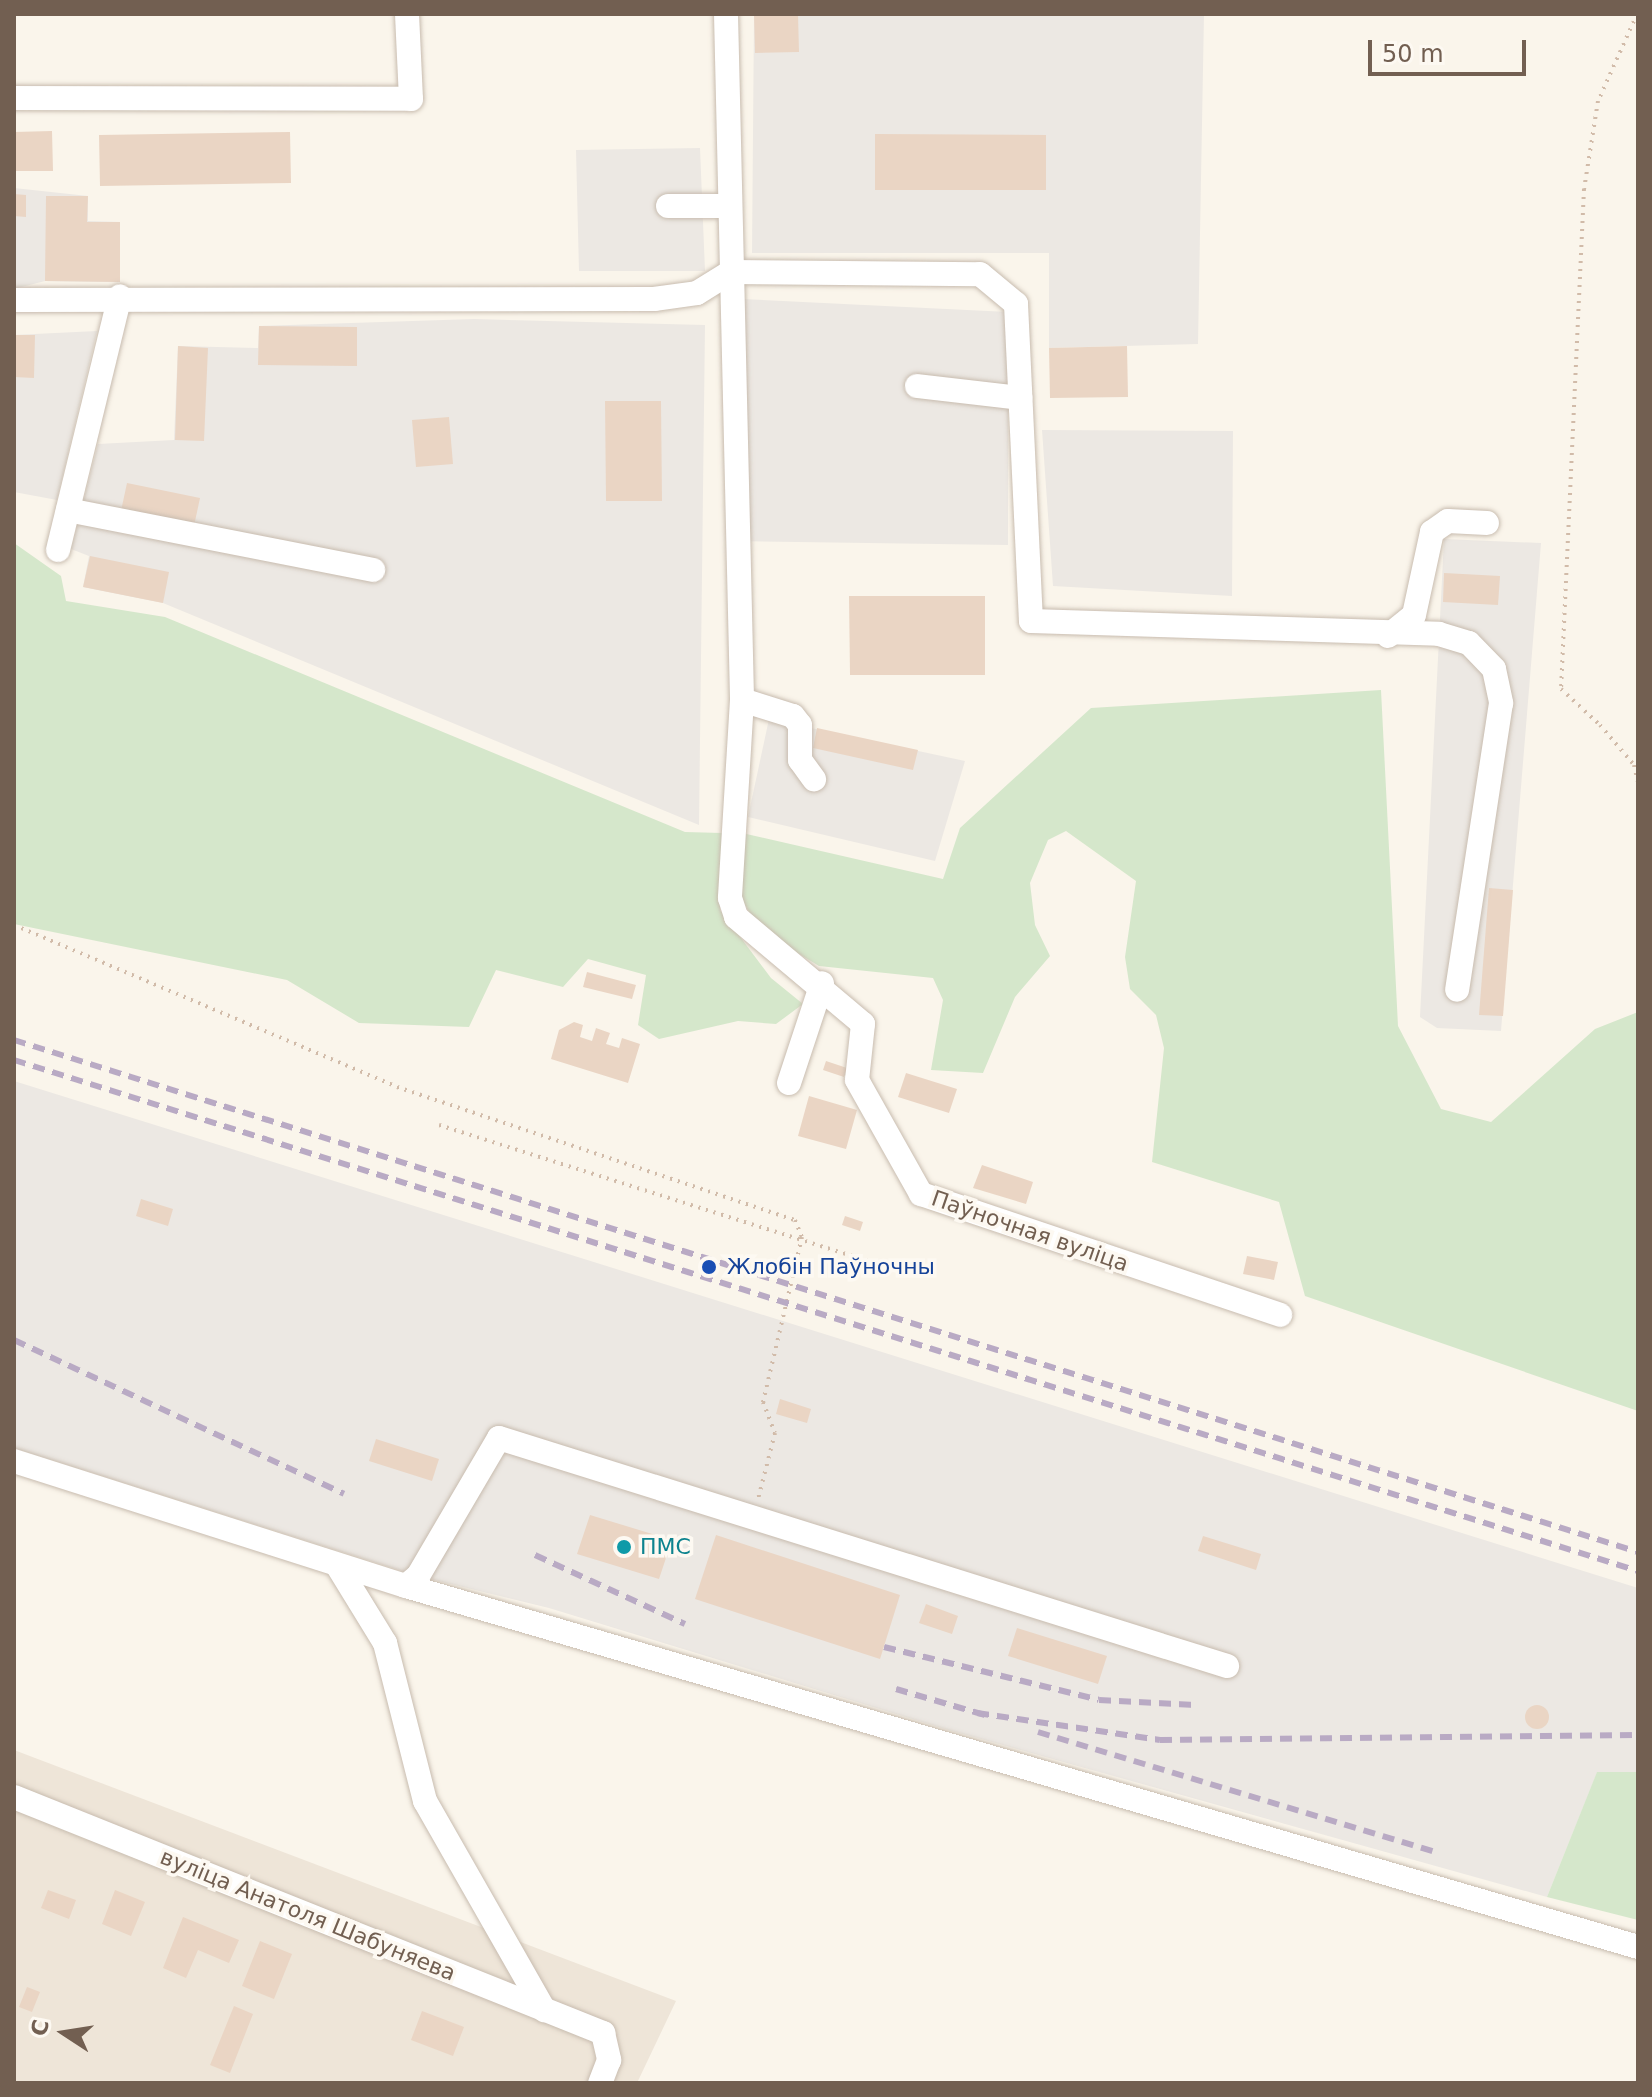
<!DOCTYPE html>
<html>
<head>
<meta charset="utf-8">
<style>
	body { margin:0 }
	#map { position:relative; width:1652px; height:2097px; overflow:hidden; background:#faf5eb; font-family:"DejaVu Sans",sans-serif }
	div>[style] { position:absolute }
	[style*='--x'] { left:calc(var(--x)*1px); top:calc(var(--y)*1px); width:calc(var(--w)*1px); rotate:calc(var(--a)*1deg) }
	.residential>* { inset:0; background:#eee5d8 }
	.industrial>* { inset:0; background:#ece8e3 }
	.green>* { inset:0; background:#d5e7cb }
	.building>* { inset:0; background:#ead5c4 }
	.round { border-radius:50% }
	.path>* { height:4px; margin-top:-2px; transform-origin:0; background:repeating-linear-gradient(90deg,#d1bba9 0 2px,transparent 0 8px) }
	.roads { filter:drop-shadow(0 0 2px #c8bcaf) drop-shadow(0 0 2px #c8bcaf) }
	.minor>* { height:24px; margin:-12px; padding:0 12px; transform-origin:12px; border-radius:12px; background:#fff }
	.rail>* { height:6px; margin-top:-3px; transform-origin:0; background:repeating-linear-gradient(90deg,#b9aac4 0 12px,transparent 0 20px) }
	.dots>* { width:22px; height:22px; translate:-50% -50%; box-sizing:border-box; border:4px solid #fdf9f2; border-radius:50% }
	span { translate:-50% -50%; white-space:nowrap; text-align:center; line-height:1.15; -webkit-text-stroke:7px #fdf9f2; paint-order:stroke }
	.street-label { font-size:22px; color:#725f51 }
	.transit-label { font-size:22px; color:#164399 }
	.left { translate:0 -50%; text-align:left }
	.culture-label { font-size:22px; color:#0d838f }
	.frame { position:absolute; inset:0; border:16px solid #725f51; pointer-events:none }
	.north { position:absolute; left:24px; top:1993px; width:80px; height:80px; -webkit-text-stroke:6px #fdf9f2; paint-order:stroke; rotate:282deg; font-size:22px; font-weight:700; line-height:32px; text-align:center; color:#725f51 }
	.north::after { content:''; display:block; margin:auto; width:28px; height:36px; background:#725f51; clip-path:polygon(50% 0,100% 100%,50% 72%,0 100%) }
	.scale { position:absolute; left:1368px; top:40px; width:158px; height:36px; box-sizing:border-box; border:4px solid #725f51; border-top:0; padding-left:10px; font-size:24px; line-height:28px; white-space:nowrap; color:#725f51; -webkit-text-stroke:6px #fdf9f2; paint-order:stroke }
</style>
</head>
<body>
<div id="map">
	<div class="residential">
		<i style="clip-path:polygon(14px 1750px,676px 2001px,637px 2083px,14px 2083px)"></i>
	</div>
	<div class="industrial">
		<i style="clip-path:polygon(754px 14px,1204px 14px,1198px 344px,1049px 348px,1049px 253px,752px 253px)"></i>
		<i style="clip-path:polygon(700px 148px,705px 271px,579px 271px,576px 150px)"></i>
		<i style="clip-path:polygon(14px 188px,88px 196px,88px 221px,120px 222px,120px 282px,45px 281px,14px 289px)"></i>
		<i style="clip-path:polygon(742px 299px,1008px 312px,1008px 545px,732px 541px)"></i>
		<i style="clip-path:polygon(474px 319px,705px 325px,699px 825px,163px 603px,83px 587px,89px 556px,71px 549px,98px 444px,174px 440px,178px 346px,258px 348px,259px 326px)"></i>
		<i style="clip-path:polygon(97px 331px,57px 500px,14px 492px,14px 335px)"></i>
		<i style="clip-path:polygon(1042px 430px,1233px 431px,1232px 596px,1053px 586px)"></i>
		<i style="clip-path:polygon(1444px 539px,1541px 543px,1501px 1031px,1437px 1028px,1420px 1017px)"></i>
		<i style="clip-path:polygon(769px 719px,965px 761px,935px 861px,748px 817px)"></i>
		<i style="clip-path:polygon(14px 1081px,1638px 1588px,1638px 1772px,1597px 1773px,1547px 1897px,945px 1729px,549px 1608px,418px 1576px,14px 1448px)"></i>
	</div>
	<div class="green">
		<i style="clip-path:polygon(14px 543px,61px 576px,66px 601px,165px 617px,685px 832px,722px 833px,720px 910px,771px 978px,803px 1004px,776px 1024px,738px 1021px,659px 1039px,638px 1025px,646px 975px,588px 959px,563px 987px,496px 970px,469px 1027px,359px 1023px,287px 980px,14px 924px)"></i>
		<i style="clip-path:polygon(1381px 690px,1398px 1026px,1441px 1109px,1491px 1122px,1595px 1029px,1638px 1012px,1638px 1411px,1305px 1296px,1279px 1202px,1152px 1162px,1164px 1048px,1156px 1015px,1130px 989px,1125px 957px,1136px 881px,1066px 831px,1048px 840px,1030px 883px,1035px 925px,1050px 956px,1015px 997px,983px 1073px,931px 1070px,943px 1000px,933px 978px,819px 966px,761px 931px,737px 892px,742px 833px,943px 879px,960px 828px,1091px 708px)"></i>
		<i style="clip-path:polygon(1597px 1772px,1638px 1772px,1638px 1920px,1547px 1897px)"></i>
	</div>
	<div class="building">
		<i style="clip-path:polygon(754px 14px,798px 14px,799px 52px,755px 53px)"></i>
		<i style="clip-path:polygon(52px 131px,53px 171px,14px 171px,14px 132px)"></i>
		<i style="clip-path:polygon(290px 132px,291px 183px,100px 186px,99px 135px)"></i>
		<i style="clip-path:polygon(875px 134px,1046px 135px,1046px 190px,875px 190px)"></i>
		<i style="clip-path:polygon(14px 194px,26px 195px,26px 217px,14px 216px)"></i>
		<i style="clip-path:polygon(46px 196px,88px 196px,87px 222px,120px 222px,120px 282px,45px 281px)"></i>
		<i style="clip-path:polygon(259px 326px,357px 327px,357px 366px,258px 365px)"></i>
		<i style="clip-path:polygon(14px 335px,35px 335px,34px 378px,14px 377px)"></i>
		<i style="clip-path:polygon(178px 346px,208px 348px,204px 441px,175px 440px)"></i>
		<i style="clip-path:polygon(1127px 346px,1128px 397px,1050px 398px,1049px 348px)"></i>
		<i style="clip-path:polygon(605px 401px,661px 401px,662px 501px,606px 501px)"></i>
		<i style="clip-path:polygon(449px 417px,453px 464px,416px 467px,412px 420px)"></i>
		<i style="clip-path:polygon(127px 483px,200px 498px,194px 526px,121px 511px)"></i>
		<i style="clip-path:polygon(90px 556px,169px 572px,163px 603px,83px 587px)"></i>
		<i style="clip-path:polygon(1444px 573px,1500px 576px,1498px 605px,1443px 602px)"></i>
		<i style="clip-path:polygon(849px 596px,985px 596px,985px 675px,850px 675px)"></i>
		<i style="clip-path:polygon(817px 728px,918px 750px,913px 770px,813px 748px)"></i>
		<i style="clip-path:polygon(1489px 888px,1513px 890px,1503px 1016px,1479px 1015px)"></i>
		<i style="clip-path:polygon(587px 972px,636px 985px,632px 999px,583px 987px)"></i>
		<i style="clip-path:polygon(574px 1022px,583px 1025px,580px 1037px,592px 1041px,596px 1028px,610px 1033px,606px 1044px,619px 1048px,622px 1038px,640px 1044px,628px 1083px,551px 1059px,559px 1030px)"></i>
		<i style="clip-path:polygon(826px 1061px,847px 1068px,844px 1077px,823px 1070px)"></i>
		<i style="clip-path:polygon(906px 1073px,957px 1089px,949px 1113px,898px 1097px)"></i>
		<i style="clip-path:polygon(809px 1096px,857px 1110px,846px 1149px,798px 1136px)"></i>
		<i style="clip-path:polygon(982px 1165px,1033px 1182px,1026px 1204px,973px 1188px)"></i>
		<i style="clip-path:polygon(141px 1199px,173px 1209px,168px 1226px,136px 1216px)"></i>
		<i style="clip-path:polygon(845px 1216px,863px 1222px,860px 1231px,842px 1225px)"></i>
		<i style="clip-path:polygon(1247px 1256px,1278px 1262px,1274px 1280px,1243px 1274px)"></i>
		<i style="clip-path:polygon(780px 1399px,811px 1409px,807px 1423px,776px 1414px)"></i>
		<i style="clip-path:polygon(376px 1439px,439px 1459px,432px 1481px,369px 1461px)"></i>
		<i style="clip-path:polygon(590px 1515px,672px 1540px,659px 1579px,577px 1554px)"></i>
		<i style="clip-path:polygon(716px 1535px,900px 1595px,880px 1659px,695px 1599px)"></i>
		<i style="clip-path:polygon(1203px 1536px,1261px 1554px,1256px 1570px,1198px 1551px)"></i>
		<i style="clip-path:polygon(926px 1604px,958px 1616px,952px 1634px,919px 1623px)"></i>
		<i style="clip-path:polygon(1017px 1628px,1107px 1656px,1098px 1684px,1008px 1656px)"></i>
		<i class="round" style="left:1525px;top:1705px;width:24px;height:24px"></i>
		<i style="clip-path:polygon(48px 1890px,76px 1900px,69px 1919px,41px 1908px)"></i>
		<i style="clip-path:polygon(115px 1890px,145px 1902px,131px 1936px,102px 1924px)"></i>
		<i style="clip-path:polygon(183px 1917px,239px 1940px,229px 1963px,198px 1950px,186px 1978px,163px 1968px)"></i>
		<i style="clip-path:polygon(260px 1941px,292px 1954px,274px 1999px,242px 1986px)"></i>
		<i style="clip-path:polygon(27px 1987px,40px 1992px,32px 2012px,19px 2007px)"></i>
		<i style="clip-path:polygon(234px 2006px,253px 2014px,230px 2073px,210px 2065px)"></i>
		<i style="clip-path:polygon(422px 2011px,464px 2027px,453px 2056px,411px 2040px)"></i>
	</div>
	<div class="path">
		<i style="--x:1637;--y:14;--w:95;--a:114.1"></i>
		<i style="--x:1598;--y:101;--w:89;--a:99"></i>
		<i style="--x:1584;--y:189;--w:501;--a:92.63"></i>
		<i style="--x:1561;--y:689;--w:53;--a:42.7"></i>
		<i style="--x:1600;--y:725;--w:52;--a:49.6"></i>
		<i style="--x:1634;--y:765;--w:17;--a:77"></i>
		<i style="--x:14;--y:925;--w:416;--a:22.9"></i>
		<i style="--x:397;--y:1087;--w:420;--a:18.5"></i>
		<i style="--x:795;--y:1220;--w:18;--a:68"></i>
		<i style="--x:802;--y:1237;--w:170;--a:103.3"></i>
		<i style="--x:763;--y:1402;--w:33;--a:69"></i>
		<i style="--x:775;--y:1433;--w:68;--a:104.4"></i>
		<i style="--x:439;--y:1125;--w:472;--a:17.6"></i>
	</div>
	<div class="roads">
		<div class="minor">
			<i style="--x:726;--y:14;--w:686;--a:88.66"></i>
			<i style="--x:742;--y:700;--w:198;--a:93.5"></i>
			<i style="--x:730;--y:898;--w:20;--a:72"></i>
			<i style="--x:736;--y:917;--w:166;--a:40.1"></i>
			<i style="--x:863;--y:1024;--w:56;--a:96.1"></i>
			<i style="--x:857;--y:1080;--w:131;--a:60.7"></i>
			<i style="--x:921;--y:1194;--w:379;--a:18.6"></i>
			<i style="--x:14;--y:98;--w:397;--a:0.1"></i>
			<i style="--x:411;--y:99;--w:85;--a:-92.7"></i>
			<i style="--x:668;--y:206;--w:62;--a:0"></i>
			<i style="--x:14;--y:300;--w:640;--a:-0.09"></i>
			<i style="--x:654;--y:299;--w:43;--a:-7.9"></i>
			<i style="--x:697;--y:293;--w:40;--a:-32"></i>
			<i style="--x:731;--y:272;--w:249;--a:0.5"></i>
			<i style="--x:980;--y:274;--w:47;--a:39.8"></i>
			<i style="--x:1016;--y:304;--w:317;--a:87.3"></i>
			<i style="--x:1031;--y:621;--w:408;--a:1.8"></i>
			<i style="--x:1439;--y:634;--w:31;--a:17"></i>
			<i style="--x:1469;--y:643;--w:36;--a:46"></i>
			<i style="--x:1494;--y:669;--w:35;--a:78"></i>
			<i style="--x:1501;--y:703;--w:290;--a:98.7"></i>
			<i style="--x:917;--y:386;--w:104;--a:6.6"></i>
			<i style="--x:68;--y:510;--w:311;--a:11.1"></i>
			<i style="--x:58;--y:550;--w:261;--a:-76.3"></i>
			<i style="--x:1388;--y:636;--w:33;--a:-39"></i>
			<i style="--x:1414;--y:615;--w:85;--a:-77.8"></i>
			<i style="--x:1432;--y:532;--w:19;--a:-35"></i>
			<i style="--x:1448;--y:521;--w:39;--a:3"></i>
			<i style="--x:742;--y:700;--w:53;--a:17.4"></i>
			<i style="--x:793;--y:716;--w:11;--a:52"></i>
			<i style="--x:800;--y:725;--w:35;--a:90"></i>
			<i style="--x:800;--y:760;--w:24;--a:54"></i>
			<i style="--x:789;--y:1083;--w:105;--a:-71.7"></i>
			<i style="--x:14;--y:1461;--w:411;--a:17.7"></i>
			<i style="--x:406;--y:1586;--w:1284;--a:16.33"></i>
			<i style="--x:337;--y:1565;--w:92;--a:58.4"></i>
			<i style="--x:385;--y:1643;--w:163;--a:75.8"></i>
			<i style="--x:425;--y:1801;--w:241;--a:60.3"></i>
			<i style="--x:406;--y:1586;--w:16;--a:-40"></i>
			<i style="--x:418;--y:1576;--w:160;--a:-59.6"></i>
			<i style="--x:499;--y:1438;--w:763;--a:17.39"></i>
			<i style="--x:14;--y:1797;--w:635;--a:21.83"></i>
			<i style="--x:603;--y:2033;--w:28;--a:77"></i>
			<i style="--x:609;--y:2060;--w:25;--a:111"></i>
		</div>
	</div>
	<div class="rail">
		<i style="--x:14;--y:1040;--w:1703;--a:17.5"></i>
		<i style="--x:14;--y:1060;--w:1702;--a:17.47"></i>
		<i style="--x:14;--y:1340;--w:364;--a:25"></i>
		<i style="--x:535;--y:1555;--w:165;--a:24.7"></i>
		<i style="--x:884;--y:1647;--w:221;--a:13.8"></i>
		<i style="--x:1099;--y:1700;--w:96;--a:3"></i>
		<i style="--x:896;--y:1689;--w:93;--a:16.3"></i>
		<i style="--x:977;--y:1713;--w:185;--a:8.4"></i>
		<i style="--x:1160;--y:1740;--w:478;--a:-0.6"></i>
		<i style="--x:1038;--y:1732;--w:420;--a:16.8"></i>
	</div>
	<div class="dots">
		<i style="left:709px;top:1267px;background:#1a4fb4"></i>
		<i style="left:624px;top:1547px;background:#0f9aa8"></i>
	</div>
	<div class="street-label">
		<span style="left:1030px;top:1231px;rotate:19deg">Паўночная вуліца</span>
		<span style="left:308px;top:1915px;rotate:22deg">вуліца Анатоля Шабуняева</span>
	</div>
	<div class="transit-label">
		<span class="left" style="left:727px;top:1267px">Жлобін Паўночны</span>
	</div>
	<div class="culture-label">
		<span class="left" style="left:640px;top:1547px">ПМС</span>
	</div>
	<div class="frame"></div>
	<div class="north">С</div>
	<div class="scale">50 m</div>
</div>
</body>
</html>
